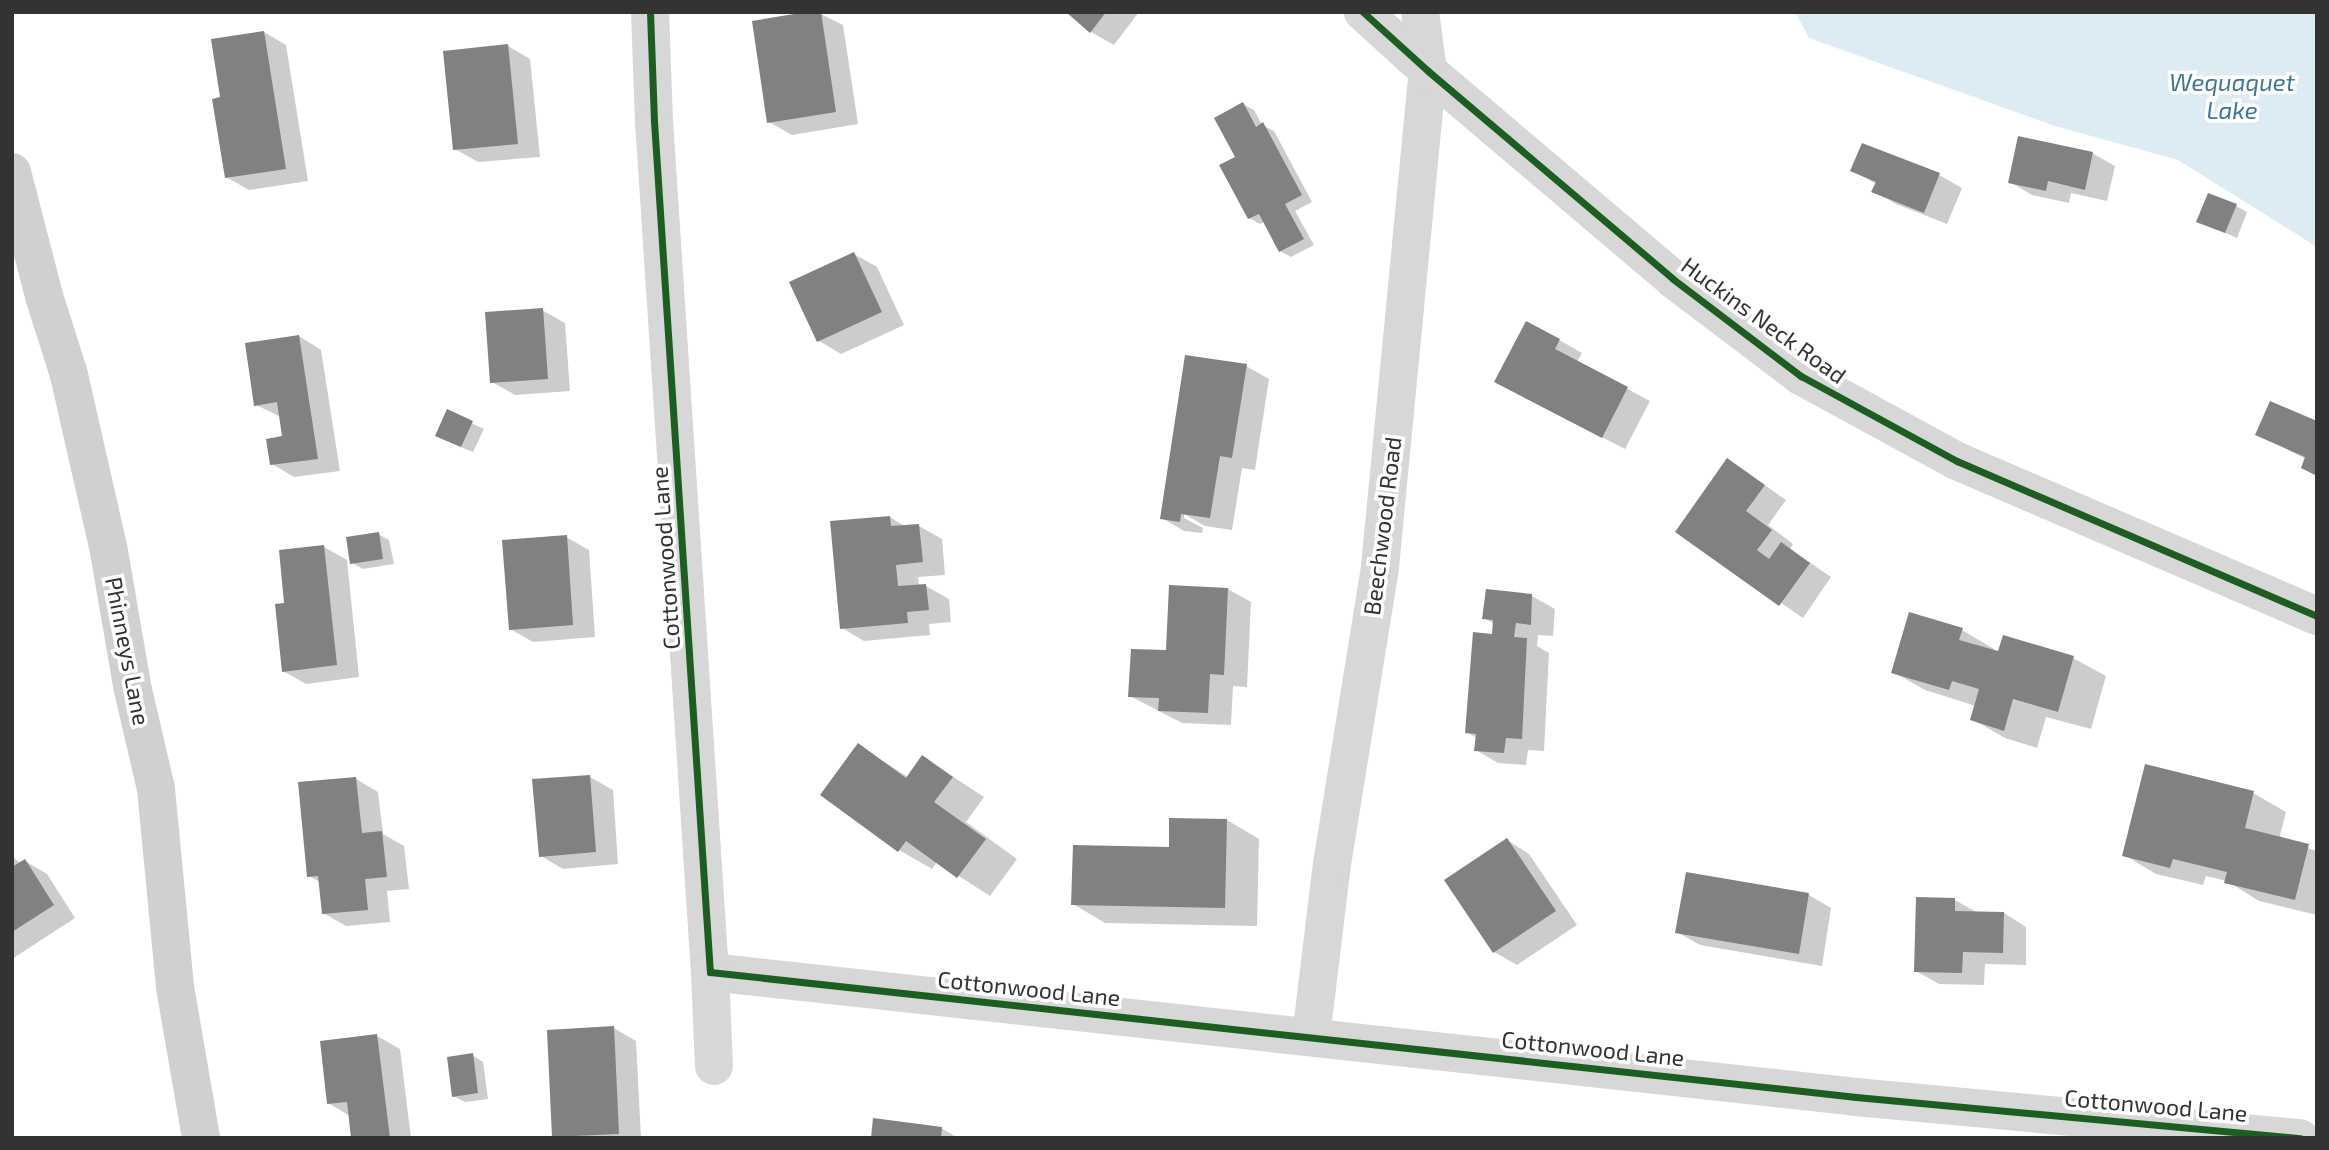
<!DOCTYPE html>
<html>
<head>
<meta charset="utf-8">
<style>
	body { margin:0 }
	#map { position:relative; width:2329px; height:1150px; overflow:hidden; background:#fff; font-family:"Exo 2",sans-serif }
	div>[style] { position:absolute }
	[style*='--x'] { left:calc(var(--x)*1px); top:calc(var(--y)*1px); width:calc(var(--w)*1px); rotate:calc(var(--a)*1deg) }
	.water>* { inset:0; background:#ddebf3 }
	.shadow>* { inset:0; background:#0003 }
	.building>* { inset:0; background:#818181 }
	.minor>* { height:38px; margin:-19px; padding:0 19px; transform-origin:19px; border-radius:19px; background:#d7d7d7 }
	.secondary>* { height:38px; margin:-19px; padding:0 19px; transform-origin:19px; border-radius:19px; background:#d0d0d0 }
	.cycleway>* { height:7px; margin:-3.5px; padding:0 3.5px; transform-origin:3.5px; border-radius:3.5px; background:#1b5e20 }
	span { translate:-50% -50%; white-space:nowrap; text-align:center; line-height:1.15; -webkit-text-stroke:7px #fff; paint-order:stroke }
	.street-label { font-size:23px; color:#333 }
	.water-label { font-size:24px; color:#3f7597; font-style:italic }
	.frame { position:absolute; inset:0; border:14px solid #333; pointer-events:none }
</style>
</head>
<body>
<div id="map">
	<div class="water">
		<i style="clip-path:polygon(1795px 12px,2317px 12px,2317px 247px,2178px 160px,2055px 126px,1809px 38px)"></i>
	</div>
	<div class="shadow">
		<i style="clip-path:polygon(817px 12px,843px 25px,858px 124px,792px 135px,769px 122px)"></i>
		<i style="clip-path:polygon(1068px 12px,1139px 12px,1114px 45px,1091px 32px)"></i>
		<i style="clip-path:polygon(264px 32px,286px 45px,308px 181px,249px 190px,226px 177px,222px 99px)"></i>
		<i style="clip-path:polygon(508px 46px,530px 59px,540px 157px,478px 162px,455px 149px)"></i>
		<i style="clip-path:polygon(1243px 104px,1254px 110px,1262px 125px,1274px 131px,1312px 202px,1295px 211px,1314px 245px,1291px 257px,1280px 251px,1265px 222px,1260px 224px,1249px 218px,1237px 157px)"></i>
		<i style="clip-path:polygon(1863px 145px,1939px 175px,1962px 188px,1947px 224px,1896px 204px,1873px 191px,1876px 184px,1852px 170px)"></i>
		<i style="clip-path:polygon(2092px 153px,2115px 166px,2107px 201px,2071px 193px,2069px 203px,2032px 195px,2010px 182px)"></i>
		<i style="clip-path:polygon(2236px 206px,2247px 212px,2237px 238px,2198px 221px)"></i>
		<i style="clip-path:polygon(854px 254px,877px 267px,904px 325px,841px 354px,819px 341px)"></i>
		<i style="clip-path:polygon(542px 310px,565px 323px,570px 391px,515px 395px,492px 382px)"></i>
		<i style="clip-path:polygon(299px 336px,321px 350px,340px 471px,294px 477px,272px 464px,284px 438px,281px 417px,256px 405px)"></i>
		<i style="clip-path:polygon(1559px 340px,1582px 353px,1577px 362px,1650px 401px,1625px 449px,1519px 395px)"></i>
		<i style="clip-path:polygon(1246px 366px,1269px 379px,1255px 470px,1242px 468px,1232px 530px,1205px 526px,1184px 514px,1184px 518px,1203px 528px,1202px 533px,1184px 531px,1162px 518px)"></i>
		<i style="clip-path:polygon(2271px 403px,2306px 459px,2257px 434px)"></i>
		<i style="clip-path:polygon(448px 412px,484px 429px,473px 452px,449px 442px)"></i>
		<i style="clip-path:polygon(1728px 460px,1786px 500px,1768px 525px,1793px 544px,1790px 549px,1831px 577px,1803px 618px,1677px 531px)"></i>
		<i style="clip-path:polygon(890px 517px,906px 527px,919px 526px,942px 539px,945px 575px,918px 577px,919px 586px,926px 586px,949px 599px,951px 622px,929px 624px,930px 635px,864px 641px,842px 628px)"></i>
		<i style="clip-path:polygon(378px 534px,389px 540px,394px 564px,363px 569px,352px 563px)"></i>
		<i style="clip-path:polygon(566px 537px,589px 550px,595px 637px,533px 642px,510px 629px)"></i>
		<i style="clip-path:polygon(324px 547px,347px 560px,359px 677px,306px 684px,283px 671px,286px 604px)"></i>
		<i style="clip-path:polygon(1171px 587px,1228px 589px,1251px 602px,1247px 687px,1233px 686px,1231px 725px,1182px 723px,1130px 696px,1167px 652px)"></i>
		<i style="clip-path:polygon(1532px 596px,1555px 609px,1553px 636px,1538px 635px,1537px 646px,1549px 653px,1544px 751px,1528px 750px,1526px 765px,1498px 763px,1476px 750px,1477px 738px,1466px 732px,1493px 636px,1494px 624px,1484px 618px)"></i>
		<i style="clip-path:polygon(1962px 630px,1994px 649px,1994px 652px,2073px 658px,2106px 676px,2091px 729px,2046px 717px,2037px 748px,2005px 738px,1972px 719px,1976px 706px,1925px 690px,1893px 672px)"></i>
		<i style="clip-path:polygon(858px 745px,908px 777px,923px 757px,984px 797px,966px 822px,1017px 859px,990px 896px,937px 862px,932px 869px,899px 850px,822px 795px)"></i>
		<i style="clip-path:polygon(590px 777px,613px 790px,618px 864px,563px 869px,541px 856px)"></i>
		<i style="clip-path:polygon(356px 779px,378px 792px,383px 834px,404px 846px,409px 889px,387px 891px,390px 922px,346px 926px,323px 913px,320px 882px,309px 876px)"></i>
		<i style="clip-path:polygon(2253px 793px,2286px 812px,2279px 839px,2317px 851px,2317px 915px,2259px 901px,2227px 881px,2206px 876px,2203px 885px,2156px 874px,2124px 855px)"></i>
		<i style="clip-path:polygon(1227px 820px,1259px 839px,1257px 926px,1105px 923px,1073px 904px)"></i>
		<i style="clip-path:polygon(1507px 840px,1529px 854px,1577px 925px,1517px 965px,1494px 952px)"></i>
		<i style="clip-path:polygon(12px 856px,21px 864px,25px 861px,47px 874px,75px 918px,12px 959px)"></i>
		<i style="clip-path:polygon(1687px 874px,1809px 895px,1831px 908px,1822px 966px,1700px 945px,1677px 932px)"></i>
		<i style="clip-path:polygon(1955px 900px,1978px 913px,2004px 913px,2026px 927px,2026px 965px,1985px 964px,1984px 985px,1939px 984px,1916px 971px)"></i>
		<i style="clip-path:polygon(614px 1028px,636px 1041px,641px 1138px,556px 1138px,554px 1136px)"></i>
		<i style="clip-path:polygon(377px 1036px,400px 1049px,411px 1138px,353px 1138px,350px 1116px,328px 1103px)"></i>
		<i style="clip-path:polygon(472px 1055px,483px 1062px,488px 1099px,465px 1102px,453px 1096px)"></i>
		<i style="clip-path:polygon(941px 1128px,958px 1138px,873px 1138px)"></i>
	</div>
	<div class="building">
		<i style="clip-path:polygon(806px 12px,821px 12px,836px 112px,767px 123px,752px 21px)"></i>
		<i style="clip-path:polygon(1066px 12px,1106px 12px,1090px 33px)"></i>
		<i style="clip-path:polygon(264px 31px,286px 169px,225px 178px,212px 99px,220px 97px,211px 39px)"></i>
		<i style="clip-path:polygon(508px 44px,518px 144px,453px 150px,443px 51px)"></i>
		<i style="clip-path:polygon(1243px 102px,1256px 127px,1263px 122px,1302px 195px,1285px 204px,1304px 239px,1279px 252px,1259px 214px,1248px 219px,1219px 165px,1235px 157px,1214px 118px)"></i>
		<i style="clip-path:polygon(2018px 136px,2093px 152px,2085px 190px,2048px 181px,2046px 191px,2008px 183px)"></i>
		<i style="clip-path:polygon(1862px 143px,1940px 173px,1924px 213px,1871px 192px,1876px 182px,1850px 171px)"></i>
		<i style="clip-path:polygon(2208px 193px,2237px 204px,2225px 233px,2196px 222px)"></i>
		<i style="clip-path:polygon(854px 252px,882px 312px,817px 342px,789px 282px)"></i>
		<i style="clip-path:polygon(543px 308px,548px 379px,490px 383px,485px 312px)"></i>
		<i style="clip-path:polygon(1526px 321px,1560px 339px,1555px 349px,1628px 387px,1602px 438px,1494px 382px)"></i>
		<i style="clip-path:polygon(299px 335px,318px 459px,270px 465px,266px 439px,282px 436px,277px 402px,254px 406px,245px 343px)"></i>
		<i style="clip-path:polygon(1185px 355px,1247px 364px,1232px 458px,1220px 456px,1210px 518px,1181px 514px,1180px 522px,1160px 519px)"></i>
		<i style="clip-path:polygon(2270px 401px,2317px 421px,2317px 476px,2301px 468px,2305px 457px,2255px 435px)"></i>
		<i style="clip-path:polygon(447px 409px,473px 421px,461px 447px,435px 436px)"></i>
		<i style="clip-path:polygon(1727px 458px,1765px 485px,1746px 511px,1772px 530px,1757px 550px,1769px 559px,1781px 542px,1810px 563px,1779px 606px,1675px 532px)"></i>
		<i style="clip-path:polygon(890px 516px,891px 526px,919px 524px,923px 562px,896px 565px,898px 586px,926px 584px,929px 610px,907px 612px,908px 623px,840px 629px,830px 521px)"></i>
		<i style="clip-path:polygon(379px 532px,383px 559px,350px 564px,346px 537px)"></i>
		<i style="clip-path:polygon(567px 535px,573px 625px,509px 630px,502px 540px)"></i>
		<i style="clip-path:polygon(324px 545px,337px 665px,282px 672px,275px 604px,284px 603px,279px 550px)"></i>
		<i style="clip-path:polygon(1169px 585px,1228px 588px,1224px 675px,1210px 674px,1208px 713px,1158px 711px,1159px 698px,1128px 697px,1131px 649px,1166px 650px)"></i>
		<i style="clip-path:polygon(1486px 589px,1532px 594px,1531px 625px,1516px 623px,1514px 637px,1527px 638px,1522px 739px,1506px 738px,1504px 753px,1474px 751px,1476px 734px,1465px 733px,1473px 632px,1492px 634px,1493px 620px,1482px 619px)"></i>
		<i style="clip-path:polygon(1909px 612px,1963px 628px,1959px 640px,1998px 651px,2003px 635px,2074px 656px,2058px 712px,2013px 699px,2004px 731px,1970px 720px,1979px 689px,1952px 681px,1949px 690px,1891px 673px)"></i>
		<i style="clip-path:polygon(858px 743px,906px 778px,922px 755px,953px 777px,934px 802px,986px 839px,957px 878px,906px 841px,898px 852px,820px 795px)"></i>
		<i style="clip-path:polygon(2145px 764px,2254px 791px,2245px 828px,2309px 844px,2295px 900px,2224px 883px,2227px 872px,2173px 859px,2170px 868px,2122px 856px)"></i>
		<i style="clip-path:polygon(590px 775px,596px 852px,539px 857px,532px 779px)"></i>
		<i style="clip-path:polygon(356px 777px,362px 833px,382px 831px,387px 877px,365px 879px,368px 910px,322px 914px,318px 876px,307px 877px,298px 782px)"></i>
		<i style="clip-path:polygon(1169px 818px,1227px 819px,1225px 908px,1071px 905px,1073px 845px,1169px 847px)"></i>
		<i style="clip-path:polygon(1507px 838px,1556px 911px,1493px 953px,1444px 880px)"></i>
		<i style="clip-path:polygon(25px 859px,54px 905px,12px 932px,12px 867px)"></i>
		<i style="clip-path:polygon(1686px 872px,1809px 893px,1799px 954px,1675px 933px)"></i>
		<i style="clip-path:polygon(1916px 897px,1955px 898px,1955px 911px,2004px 912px,2003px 953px,1963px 952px,1962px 973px,1914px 972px)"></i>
		<i style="clip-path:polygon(614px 1026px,619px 1134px,552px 1137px,547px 1030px)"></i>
		<i style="clip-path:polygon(377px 1034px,390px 1138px,351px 1138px,347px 1102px,327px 1104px,320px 1041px)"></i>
		<i style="clip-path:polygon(473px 1053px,478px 1093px,452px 1097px,447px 1057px)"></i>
		<i style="clip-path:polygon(873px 1118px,942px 1127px,941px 1138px,871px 1138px)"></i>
	</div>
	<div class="minor">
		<i style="--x:650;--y:12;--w:109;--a:87.9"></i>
		<i style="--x:654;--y:121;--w:853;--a:86.24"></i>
		<i style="--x:710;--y:972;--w:1153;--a:6.22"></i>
		<i style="--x:1856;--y:1097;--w:446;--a:5.3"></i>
		<i style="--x:1363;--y:12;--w:88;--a:42.2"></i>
		<i style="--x:1428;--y:71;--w:321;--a:40.3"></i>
		<i style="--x:1673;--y:279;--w:161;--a:37.2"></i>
		<i style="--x:1801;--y:376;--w:178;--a:28.6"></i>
		<i style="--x:1957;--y:461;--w:392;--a:23.3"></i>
		<i style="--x:710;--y:972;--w:94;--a:87.6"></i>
		<i style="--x:1311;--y:1037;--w:174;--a:-83.1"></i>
		<i style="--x:1332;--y:864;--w:301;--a:-80.8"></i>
		<i style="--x:1380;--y:567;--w:498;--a:-84.5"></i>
		<i style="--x:1428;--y:71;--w:60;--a:-97.7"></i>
	</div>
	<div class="secondary">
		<i style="--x:12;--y:172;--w:128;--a:75.5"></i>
		<i style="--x:44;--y:296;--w:83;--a:72.4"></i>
		<i style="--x:69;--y:375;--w:175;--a:77.2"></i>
		<i style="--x:108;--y:546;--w:146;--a:80.2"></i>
		<i style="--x:133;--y:690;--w:102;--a:76.9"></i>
		<i style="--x:156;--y:789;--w:199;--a:84.5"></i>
		<i style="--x:175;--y:987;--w:153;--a:80.2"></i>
	</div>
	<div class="cycleway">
		<i style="--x:650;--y:12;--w:109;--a:87.9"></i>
		<i style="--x:654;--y:121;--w:853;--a:86.24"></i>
		<i style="--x:710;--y:972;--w:1153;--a:6.22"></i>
		<i style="--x:1856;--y:1097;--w:446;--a:5.3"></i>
		<i style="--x:1363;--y:12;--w:88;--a:42.2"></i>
		<i style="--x:1428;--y:71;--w:321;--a:40.3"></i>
		<i style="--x:1673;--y:279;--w:161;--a:37.2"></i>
		<i style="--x:1801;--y:376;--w:178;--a:28.6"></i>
		<i style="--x:1957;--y:461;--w:392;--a:23.3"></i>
	</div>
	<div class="street-label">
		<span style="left:1764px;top:320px;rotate:36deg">Huckins Neck Road</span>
		<span style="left:1382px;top:526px;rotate:-83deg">Beechwood Road</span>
		<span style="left:665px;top:558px;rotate:-94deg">Cottonwood Lane</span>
		<span style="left:128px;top:651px;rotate:79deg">Phinneys Lane</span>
		<span style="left:1029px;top:988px;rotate:6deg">Cottonwood Lane</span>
		<span style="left:1593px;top:1048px;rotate:6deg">Cottonwood Lane</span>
		<span style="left:2156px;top:1105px;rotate:5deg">Cottonwood Lane</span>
	</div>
	<div class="water-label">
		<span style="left:2232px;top:96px">Wequaquet<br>Lake</span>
	</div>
	<div class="frame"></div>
</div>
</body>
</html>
